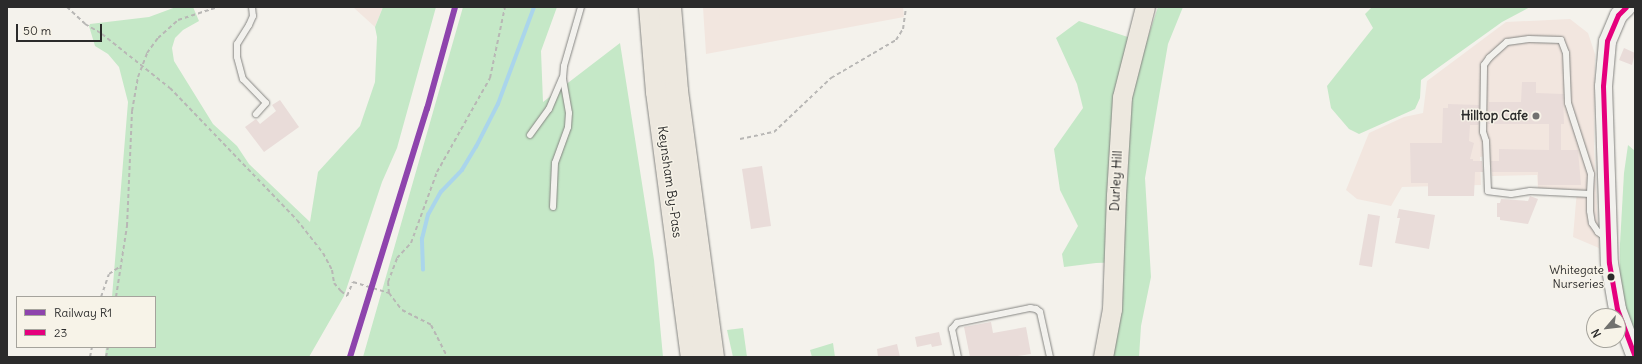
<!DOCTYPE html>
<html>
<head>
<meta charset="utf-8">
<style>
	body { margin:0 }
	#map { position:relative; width:1642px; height:364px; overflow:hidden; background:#f4f2ec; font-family:Delius,sans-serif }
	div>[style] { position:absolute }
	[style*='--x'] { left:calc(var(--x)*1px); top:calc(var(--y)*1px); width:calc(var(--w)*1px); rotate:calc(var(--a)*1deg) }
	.built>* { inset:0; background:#f2e6df }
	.green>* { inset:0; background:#c5e8c7 }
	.stream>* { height:3.5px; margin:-1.75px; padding:0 1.75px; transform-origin:1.75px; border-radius:1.75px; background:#aad5eb }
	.building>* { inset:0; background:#e9dcd9 }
	.path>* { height:2px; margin-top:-1px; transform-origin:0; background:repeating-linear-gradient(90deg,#b8b7b5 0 4px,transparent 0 7px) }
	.roads { filter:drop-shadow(0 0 1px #858582) drop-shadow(0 0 1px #858582) }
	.lane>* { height:6px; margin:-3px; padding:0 3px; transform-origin:3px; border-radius:3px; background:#f2f1ed }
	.secondary>* { height:17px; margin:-8.5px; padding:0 8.5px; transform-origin:8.5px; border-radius:8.5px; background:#f2f1ed }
	.primary>* { height:19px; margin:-9.5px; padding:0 9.5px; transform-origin:9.5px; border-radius:9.5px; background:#ede8df }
	.highway>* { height:22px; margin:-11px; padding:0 11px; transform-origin:11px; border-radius:11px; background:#ede8df }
	.bus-1>* { height:5px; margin:-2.5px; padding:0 2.5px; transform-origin:2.5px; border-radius:2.5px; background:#e5007d }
	.rail-1>* { height:6px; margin:-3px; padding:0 3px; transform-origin:3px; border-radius:3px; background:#8e44ad }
	.dots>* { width:11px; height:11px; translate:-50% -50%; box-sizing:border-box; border:2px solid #f7f3e8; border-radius:50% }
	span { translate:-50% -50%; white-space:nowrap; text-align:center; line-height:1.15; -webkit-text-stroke:3px #f7f3e8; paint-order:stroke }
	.bus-label { font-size:12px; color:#2b2b2b }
	.right { translate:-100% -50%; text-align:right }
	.poi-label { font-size:13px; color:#2b2b2b; font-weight:700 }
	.street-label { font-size:13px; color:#2b2b2b }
	.frame { position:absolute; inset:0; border:8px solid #2b2b2b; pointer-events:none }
	.legend { position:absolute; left:16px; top:296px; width:140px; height:52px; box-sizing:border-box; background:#f7f3e8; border:1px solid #a5a39c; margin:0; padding:5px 7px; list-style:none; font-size:12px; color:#2b2b2b }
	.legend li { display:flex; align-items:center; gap:8px; height:20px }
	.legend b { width:20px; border:1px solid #a5a39c }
	.north { position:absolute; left:1586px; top:308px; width:40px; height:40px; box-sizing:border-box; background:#f7f3e8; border:1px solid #a5a39c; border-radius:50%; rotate:242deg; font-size:11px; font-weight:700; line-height:16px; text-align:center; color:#2b2b2b }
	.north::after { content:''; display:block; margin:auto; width:14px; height:18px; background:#71716f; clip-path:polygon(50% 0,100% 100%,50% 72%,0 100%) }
	.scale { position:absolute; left:16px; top:24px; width:86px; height:18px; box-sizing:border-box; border:2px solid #2b2b2b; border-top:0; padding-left:5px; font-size:12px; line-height:14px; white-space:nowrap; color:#2b2b2b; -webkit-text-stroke:3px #f7f3e8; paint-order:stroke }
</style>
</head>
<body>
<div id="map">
	<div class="built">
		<i style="clip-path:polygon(353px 7px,383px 7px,375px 27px)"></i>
		<i style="clip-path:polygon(703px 7px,903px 7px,904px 17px,706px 54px)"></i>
		<i style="clip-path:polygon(1570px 19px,1588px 33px,1595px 54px,1594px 149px,1599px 248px,1573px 237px,1577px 190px,1538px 188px,1537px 175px,1492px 176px,1489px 155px,1480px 157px,1481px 185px,1402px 187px,1391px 206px,1357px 199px,1346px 190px,1369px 133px,1404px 117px,1423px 113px,1427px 81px,1506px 22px)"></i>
	</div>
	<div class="green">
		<i style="clip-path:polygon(176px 7px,193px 7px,199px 21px,183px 30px,175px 38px,172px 48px,174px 61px,213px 124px,237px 146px,249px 164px,310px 222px,318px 172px,360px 126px,375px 82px,377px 37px,375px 27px,383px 7px,436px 7px,397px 148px,382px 182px,344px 296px,309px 357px,105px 357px,106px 347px,155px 347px,155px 297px,112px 297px,128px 102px,119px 67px,108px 54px,95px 46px,89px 26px,90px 24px,149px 17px)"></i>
		<i style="clip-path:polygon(463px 7px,557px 7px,541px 51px,543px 102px,620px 43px,654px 260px,663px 357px,363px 357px)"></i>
		<i style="clip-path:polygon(1158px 7px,1183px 7px,1168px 44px,1145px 178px,1151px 277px,1141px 326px,1139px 357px,1113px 357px,1124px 262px,1096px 263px,1064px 267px,1062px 254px,1078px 226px,1060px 190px,1054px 149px,1083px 108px,1077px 84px,1056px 38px,1079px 21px,1134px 39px,1144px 49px)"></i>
		<i style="clip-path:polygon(1372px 7px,1530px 7px,1502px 22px,1421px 80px,1420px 98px,1415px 109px,1359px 134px,1349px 129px,1331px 108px,1327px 86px,1373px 28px,1365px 14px)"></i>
		<i style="clip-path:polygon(1628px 145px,1635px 151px,1635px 337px,1623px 309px,1620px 279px,1620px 244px,1624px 173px)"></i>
		<i style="clip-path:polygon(743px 328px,747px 357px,733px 357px,727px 330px)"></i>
		<i style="clip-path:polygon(833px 343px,835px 357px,812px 357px,810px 350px)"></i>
	</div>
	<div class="stream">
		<i style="--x:423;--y:270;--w:31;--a:-92"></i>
		<i style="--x:422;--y:239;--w:25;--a:-76"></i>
		<i style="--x:428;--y:215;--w:26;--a:-61"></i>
		<i style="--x:441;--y:192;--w:30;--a:-46"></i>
		<i style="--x:462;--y:170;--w:27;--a:-59"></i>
		<i style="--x:476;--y:147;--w:48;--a:-62.9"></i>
		<i style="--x:498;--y:104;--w:103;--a:-69.6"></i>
	</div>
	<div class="building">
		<i style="clip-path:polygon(1624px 48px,1635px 53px,1632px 65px,1619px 60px)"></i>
		<i style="clip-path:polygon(1522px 82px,1536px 82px,1536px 93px,1563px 94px,1564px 124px,1561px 124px,1561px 150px,1578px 150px,1581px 185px,1538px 185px,1538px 172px,1492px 172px,1491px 161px,1499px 161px,1499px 149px,1549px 150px,1549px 124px,1488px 124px,1489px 102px,1521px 102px)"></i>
		<i style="clip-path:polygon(280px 100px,299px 127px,264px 152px,245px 127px,256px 119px,260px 124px,276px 111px,272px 105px)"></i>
		<i style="clip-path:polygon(1448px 104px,1479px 105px,1479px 124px,1478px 125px,1470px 125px,1469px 141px,1474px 143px,1470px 159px,1473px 159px,1473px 161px,1482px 161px,1483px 172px,1475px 172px,1474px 196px,1428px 196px,1428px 183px,1411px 183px,1410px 143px,1442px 143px,1443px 108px,1448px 108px)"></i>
		<i style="clip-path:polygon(762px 166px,771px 226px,751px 229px,742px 169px)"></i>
		<i style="clip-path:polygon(1530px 196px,1538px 199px,1528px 224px,1500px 220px,1500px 217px,1497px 217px,1497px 203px,1500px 203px,1501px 199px,1528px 201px)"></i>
		<i style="clip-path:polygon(1399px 209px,1435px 215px,1429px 249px,1395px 243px,1400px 218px,1397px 218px)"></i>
		<i style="clip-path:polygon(1368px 214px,1380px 216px,1372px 267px,1359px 265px)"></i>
		<i style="clip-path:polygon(991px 322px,993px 333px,1026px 327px,1031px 354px,1012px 357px,970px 357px,964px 327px)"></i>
		<i style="clip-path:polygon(939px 332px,942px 345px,932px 347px,931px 344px,917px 347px,915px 337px)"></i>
		<i style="clip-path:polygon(897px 344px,900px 357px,878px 357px,877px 349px)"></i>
	</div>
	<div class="path">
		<i style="--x:67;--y:7;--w:25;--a:43"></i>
		<i style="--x:85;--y:24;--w:20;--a:30"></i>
		<i style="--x:102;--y:34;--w:87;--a:38.5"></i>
		<i style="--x:170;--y:88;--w:183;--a:46.1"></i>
		<i style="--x:297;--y:220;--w:42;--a:51.8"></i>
		<i style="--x:323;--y:253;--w:19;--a:62"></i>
		<i style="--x:332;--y:270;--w:13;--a:81"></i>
		<i style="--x:334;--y:283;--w:11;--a:49"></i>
		<i style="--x:341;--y:291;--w:8;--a:40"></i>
		<i style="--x:347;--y:296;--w:15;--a:-67"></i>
		<i style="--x:353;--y:282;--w:38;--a:17"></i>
		<i style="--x:389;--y:293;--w:21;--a:53"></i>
		<i style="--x:402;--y:310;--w:33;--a:27"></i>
		<i style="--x:431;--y:325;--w:36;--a:63"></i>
		<i style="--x:740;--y:139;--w:35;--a:-12"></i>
		<i style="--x:774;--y:132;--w:79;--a:-43.5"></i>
		<i style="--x:831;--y:78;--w:75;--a:-30.3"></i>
		<i style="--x:896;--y:40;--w:13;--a:-58"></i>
		<i style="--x:903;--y:29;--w:22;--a:-82"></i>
		<i style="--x:389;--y:293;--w:11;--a:-95"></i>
		<i style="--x:388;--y:282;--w:26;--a:-69"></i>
		<i style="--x:397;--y:258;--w:21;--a:-47"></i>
		<i style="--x:411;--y:243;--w:76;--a:-69.9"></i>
		<i style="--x:437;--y:172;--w:108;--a:-60.6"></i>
		<i style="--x:490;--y:78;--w:73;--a:-78.1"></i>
		<i style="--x:101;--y:297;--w:24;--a:-71"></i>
		<i style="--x:109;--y:274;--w:14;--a:-34"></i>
		<i style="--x:116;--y:297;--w:72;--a:-81.2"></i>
		<i style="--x:127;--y:226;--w:115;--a:-87.5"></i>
		<i style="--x:132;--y:111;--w:35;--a:-80"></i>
		<i style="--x:138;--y:77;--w:26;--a:-69"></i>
		<i style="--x:147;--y:53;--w:19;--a:-54"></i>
		<i style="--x:158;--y:38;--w:27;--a:-42"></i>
		<i style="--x:178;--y:20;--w:42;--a:-18"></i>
		<i style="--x:90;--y:357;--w:10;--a:-79"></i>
		<i style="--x:106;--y:357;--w:10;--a:-79"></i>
	</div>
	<div class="roads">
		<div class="lane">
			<i style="--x:252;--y:7;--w:9;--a:84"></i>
			<i style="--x:253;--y:16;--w:10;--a:114"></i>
			<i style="--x:249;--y:25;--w:22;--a:122"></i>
			<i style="--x:237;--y:44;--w:13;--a:90"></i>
			<i style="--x:237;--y:57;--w:23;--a:75"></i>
			<i style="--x:243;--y:79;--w:33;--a:46"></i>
			<i style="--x:266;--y:103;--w:15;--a:132"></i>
			<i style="--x:530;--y:135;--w:32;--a:-54"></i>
			<i style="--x:549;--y:109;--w:33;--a:-67"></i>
			<i style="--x:1590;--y:194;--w:60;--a:-177.1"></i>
			<i style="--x:1530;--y:191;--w:19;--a:171"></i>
			<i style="--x:1511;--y:194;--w:23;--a:-173"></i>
			<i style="--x:1488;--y:191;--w:50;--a:-92.3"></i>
			<i style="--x:1486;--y:141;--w:9;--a:-108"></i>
			<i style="--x:1483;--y:132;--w:67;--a:-89.1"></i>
			<i style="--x:1484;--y:65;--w:9;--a:-54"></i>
			<i style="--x:1489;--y:58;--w:24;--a:-42"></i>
			<i style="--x:1507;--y:42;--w:22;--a:-8"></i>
			<i style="--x:1529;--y:39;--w:32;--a:2"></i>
			<i style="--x:1561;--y:40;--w:14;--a:69"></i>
			<i style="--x:1566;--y:53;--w:50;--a:87.7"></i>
			<i style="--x:1568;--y:103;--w:75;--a:72.1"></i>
			<i style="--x:1591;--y:174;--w:20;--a:93"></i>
			<i style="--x:1590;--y:194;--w:17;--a:90"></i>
			<i style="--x:1590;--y:211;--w:12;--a:81"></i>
			<i style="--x:1592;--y:223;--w:11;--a:56"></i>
			<i style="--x:1598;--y:232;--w:9;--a:36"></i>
			<i style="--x:553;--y:207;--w:44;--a:-87.4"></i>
			<i style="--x:555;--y:163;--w:38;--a:-70"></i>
			<i style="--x:568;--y:127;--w:14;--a:-86"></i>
			<i style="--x:569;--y:113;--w:36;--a:-100"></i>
			<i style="--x:563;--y:78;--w:12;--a:-85"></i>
			<i style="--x:564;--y:66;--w:61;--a:-73.9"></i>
			<i style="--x:958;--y:357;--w:29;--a:-102"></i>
			<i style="--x:952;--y:329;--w:8;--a:-50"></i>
			<i style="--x:957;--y:323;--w:75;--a:-11.6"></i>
			<i style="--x:1030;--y:308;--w:6;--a:9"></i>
			<i style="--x:1036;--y:309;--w:5;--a:37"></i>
			<i style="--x:1040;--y:312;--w:46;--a:77.5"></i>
		</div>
		<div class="secondary">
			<i style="--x:1626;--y:7;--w:11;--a:135"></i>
			<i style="--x:1618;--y:15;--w:28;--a:113"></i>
			<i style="--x:1607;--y:41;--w:45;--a:95.1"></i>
			<i style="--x:1603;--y:86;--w:177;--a:88.1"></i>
			<i style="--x:1609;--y:263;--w:47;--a:80.1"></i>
			<i style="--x:1617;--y:309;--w:51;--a:69.4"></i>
		</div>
		<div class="primary">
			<i style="--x:1103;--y:357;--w:49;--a:-79.4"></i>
			<i style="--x:1112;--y:309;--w:114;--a:-88"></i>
			<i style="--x:1116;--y:195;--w:98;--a:-86.5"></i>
			<i style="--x:1122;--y:97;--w:93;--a:-75.7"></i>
		</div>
		<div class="highway">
			<i style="--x:650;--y:7;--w:85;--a:85.3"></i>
			<i style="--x:657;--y:92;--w:267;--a:82.5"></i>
			<i style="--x:670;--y:7;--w:84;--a:85.2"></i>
			<i style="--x:677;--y:91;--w:268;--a:82.3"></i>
		</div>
	</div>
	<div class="bus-1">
		<i style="--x:1626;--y:7;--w:11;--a:135"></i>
		<i style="--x:1618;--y:15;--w:28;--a:113"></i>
		<i style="--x:1607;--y:41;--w:45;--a:95.1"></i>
		<i style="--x:1603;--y:86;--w:177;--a:88.1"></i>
		<i style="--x:1609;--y:263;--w:47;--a:80.1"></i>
		<i style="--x:1617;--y:309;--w:51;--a:69.4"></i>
	</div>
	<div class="rail-1">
		<i style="--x:350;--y:357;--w:260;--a:-72.8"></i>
		<i style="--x:427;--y:109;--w:106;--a:-74.6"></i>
	</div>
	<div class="dots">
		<i style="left:1536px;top:116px;background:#71716f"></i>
		<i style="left:1611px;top:277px;background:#2b2b2b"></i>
	</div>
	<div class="bus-label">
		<span class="right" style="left:1604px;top:277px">Whitegate<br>Nurseries</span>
	</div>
	<div class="poi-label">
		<span class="right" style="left:1528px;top:116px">Hilltop Cafe</span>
	</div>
	<div class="street-label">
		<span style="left:1117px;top:181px;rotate:-87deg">Durley Hill</span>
		<span style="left:669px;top:182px;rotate:82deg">Keynsham By-Pass</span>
	</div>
	<div class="frame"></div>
	<ul class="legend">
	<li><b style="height:5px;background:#8e44ad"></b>Railway R1</li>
	<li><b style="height:5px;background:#e5007d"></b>23</li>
	</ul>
	<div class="north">N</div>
	<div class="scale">50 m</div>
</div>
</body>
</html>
